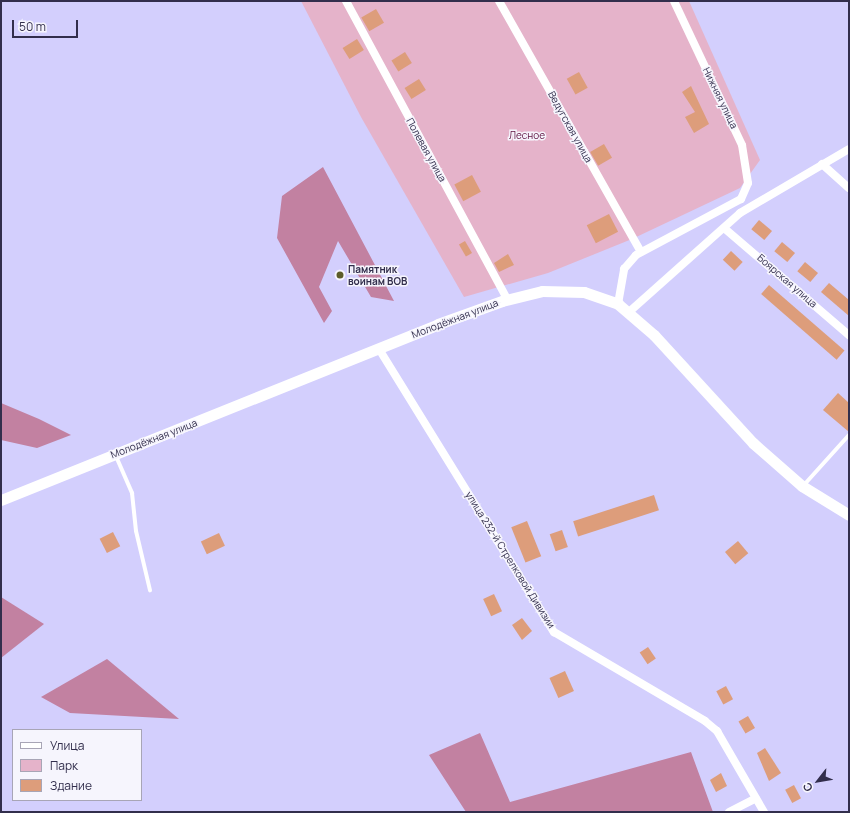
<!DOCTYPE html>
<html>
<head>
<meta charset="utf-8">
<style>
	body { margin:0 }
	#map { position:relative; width:850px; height:813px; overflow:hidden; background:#d3cffd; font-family:Manrope,sans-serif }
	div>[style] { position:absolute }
	.green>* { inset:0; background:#e5b3ca }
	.forest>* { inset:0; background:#c281a1 }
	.building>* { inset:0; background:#dd9d7b; transform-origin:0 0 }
	.service>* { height:4px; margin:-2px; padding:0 2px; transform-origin:2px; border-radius:2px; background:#fff }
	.minor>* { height:8px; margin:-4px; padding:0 4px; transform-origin:4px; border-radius:4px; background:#fff }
	.secondary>* { height:11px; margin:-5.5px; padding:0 5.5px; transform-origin:5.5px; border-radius:5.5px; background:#fff }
	.dots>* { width:11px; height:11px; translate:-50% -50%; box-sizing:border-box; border:2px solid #f6f5fd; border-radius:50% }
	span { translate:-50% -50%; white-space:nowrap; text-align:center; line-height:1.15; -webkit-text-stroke:3px #f6f5fd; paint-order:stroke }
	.street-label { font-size:10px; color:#322e4c }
	.park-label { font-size:10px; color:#5d0f3e }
	.poi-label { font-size:10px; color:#322e4c; font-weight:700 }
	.left { translate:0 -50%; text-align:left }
	.frame { position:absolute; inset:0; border:2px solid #322e4c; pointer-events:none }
	.legend { position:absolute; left:12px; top:729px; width:130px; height:72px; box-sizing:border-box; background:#f6f5fd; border:1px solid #a8a5b6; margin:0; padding:5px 7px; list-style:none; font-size:12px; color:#322e4c }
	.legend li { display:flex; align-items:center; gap:8px; height:20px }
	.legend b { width:20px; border:1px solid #a8a5b6 }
	.north { position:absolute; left:798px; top:761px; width:40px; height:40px; -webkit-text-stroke:3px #f6f5fd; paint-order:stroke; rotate:239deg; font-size:11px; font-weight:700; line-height:16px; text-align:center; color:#322e4c }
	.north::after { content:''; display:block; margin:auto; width:14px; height:18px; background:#322e4c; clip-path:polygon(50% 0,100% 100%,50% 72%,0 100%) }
	.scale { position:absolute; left:12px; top:20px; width:66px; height:18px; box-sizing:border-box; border:2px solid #322e4c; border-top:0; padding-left:5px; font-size:12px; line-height:14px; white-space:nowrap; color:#322e4c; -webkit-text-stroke:3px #f6f5fd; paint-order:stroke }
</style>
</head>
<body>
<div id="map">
	<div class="green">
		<i style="clip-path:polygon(301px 1px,689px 1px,760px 160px,740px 188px,632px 239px,548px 273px,464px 297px,361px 117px)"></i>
	</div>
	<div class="forest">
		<i style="clip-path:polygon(323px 167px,394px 301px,371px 297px,338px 241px,319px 287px,332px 311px,324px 323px,277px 238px,282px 196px)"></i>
		<i style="clip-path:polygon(1px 403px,39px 419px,71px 435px,37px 448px,1px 440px)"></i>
		<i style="clip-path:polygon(1px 597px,44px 624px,1px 658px)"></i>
		<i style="clip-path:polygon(107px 659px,179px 719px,70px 713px,41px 697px)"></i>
		<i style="clip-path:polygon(480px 733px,510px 802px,691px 752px,713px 812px,466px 812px,429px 755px)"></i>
	</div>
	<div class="building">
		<i style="left:376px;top:9px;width:16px;height:17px;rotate:60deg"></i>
		<i style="left:357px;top:39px;width:13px;height:17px;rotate:58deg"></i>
		<i style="left:405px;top:52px;width:13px;height:16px;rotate:58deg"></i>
		<i style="left:579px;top:72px;width:18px;height:14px;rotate:61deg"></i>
		<i style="left:419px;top:79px;width:13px;height:17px;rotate:58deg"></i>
		<i style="clip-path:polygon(691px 86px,709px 124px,694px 133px,685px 117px,695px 112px,682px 92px)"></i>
		<i style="left:604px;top:144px;width:16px;height:16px;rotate:60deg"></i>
		<i style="left:472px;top:175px;width:19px;height:20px;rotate:62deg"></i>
		<i style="left:609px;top:214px;width:20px;height:25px;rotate:63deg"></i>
		<i style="left:759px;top:220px;width:17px;height:12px;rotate:40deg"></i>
		<i style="left:465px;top:241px;width:14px;height:7px;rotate:60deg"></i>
		<i style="left:782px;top:242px;width:17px;height:12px;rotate:40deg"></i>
		<i style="left:731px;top:251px;width:16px;height:12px;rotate:43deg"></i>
		<i style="clip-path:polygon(508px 254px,514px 265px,499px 272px,494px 263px)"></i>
		<i style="left:805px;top:262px;width:17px;height:12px;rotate:40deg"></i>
		<i style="clip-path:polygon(829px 283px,849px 300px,849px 316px,821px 292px)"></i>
		<i style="left:769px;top:285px;width:100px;height:12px;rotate:41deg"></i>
		<i style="clip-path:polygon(838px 393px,849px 403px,849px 432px,823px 410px)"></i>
		<i style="left:654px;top:495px;width:16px;height:85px;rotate:72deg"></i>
		<i style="left:527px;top:521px;width:38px;height:17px;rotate:68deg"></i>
		<i style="left:562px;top:530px;width:18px;height:13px;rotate:71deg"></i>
		<i style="left:113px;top:532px;width:16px;height:15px;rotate:63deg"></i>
		<i style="left:219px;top:533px;width:14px;height:20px;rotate:65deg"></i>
		<i style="left:738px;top:541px;width:16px;height:17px;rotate:50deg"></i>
		<i style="left:494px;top:594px;width:19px;height:12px;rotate:65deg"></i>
		<i style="clip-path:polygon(522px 618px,532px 631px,522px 640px,512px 625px)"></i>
		<i style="left:648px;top:647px;width:14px;height:10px;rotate:56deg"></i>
		<i style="left:565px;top:671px;width:22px;height:17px;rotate:66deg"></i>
		<i style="left:726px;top:686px;width:15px;height:11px;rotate:62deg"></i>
		<i style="left:748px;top:716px;width:14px;height:11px;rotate:60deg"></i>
		<i style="clip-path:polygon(765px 748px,781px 773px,769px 781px,757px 753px)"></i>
		<i style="clip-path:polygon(721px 773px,727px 786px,716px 792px,710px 780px)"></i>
		<i style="left:794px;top:785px;width:15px;height:10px;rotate:62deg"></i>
	</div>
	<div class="service">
		<i style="left:115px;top:454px;width:43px;rotate:66.4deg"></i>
		<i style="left:132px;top:493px;width:38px;rotate:84deg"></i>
		<i style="left:136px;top:531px;width:61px;rotate:76.7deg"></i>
		<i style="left:803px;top:486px;width:69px;rotate:-48deg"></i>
	</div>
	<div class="minor">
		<i style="left:346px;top:1px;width:339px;rotate:61.6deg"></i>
		<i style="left:499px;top:1px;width:288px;rotate:60.5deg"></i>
		<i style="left:822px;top:164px;width:36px;rotate:42deg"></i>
		<i style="left:724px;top:228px;width:165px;rotate:40.6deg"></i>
		<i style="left:618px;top:304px;width:36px;rotate:-80deg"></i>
		<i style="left:624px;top:269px;width:18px;rotate:-49deg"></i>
		<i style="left:636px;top:255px;width:119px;rotate:-28.1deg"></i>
		<i style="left:741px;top:199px;width:17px;rotate:-66deg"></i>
		<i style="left:748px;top:183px;width:38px;rotate:-99deg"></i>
		<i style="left:742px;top:145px;width:159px;rotate:-115.3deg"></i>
		<i style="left:629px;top:312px;width:149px;rotate:-41.7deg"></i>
		<i style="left:740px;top:213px;width:126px;rotate:-30.4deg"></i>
		<i style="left:379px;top:349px;width:333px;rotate:58.3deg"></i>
		<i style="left:554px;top:632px;width:175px;rotate:30.5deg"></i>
		<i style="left:705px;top:721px;width:16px;rotate:40deg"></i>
		<i style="left:717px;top:731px;width:94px;rotate:59.9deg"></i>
		<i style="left:729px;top:812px;width:30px;rotate:-27deg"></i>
	</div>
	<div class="secondary">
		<i style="left:1px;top:500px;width:471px;rotate:-21.9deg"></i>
		<i style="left:438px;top:324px;width:68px;rotate:-19.8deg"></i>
		<i style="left:502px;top:301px;width:41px;rotate:-14deg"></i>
		<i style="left:542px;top:291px;width:42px;rotate:1.4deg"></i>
		<i style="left:584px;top:292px;width:36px;rotate:19deg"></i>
		<i style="left:618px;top:304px;width:48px;rotate:40.7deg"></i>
		<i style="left:654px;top:335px;width:147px;rotate:47.5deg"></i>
		<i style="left:753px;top:443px;width:65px;rotate:41.3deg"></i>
		<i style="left:802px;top:486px;width:55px;rotate:31.7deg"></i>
	</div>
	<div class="dots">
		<i style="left:340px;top:275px;background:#5d5d2a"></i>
	</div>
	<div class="street-label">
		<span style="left:720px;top:98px;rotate:64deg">Нижняя улица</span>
		<span style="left:570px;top:127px;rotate:61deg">Ведугская улица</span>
		<span style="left:426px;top:150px;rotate:61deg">Полевая улица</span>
		<span style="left:787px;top:281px;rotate:41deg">Боярская улица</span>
		<span style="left:455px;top:319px;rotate:-21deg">Молодёжная улица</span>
		<span style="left:154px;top:439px;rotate:-21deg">Молодёжная улица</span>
		<span style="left:510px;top:560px;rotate:58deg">улица 232-й Стрелковой Дивизии</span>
	</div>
	<div class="park-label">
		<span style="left:527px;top:136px">Лесное</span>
	</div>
	<div class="poi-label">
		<span class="left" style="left:348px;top:275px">Памятник<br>воинам ВОВ</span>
	</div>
	<div class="frame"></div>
	<ul class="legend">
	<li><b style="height:5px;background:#fff"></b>Улица</li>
	<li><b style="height:11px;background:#e5b3ca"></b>Парк</li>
	<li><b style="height:11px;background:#dd9d7b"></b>Здание</li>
	</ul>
	<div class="north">С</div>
	<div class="scale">50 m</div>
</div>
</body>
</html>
